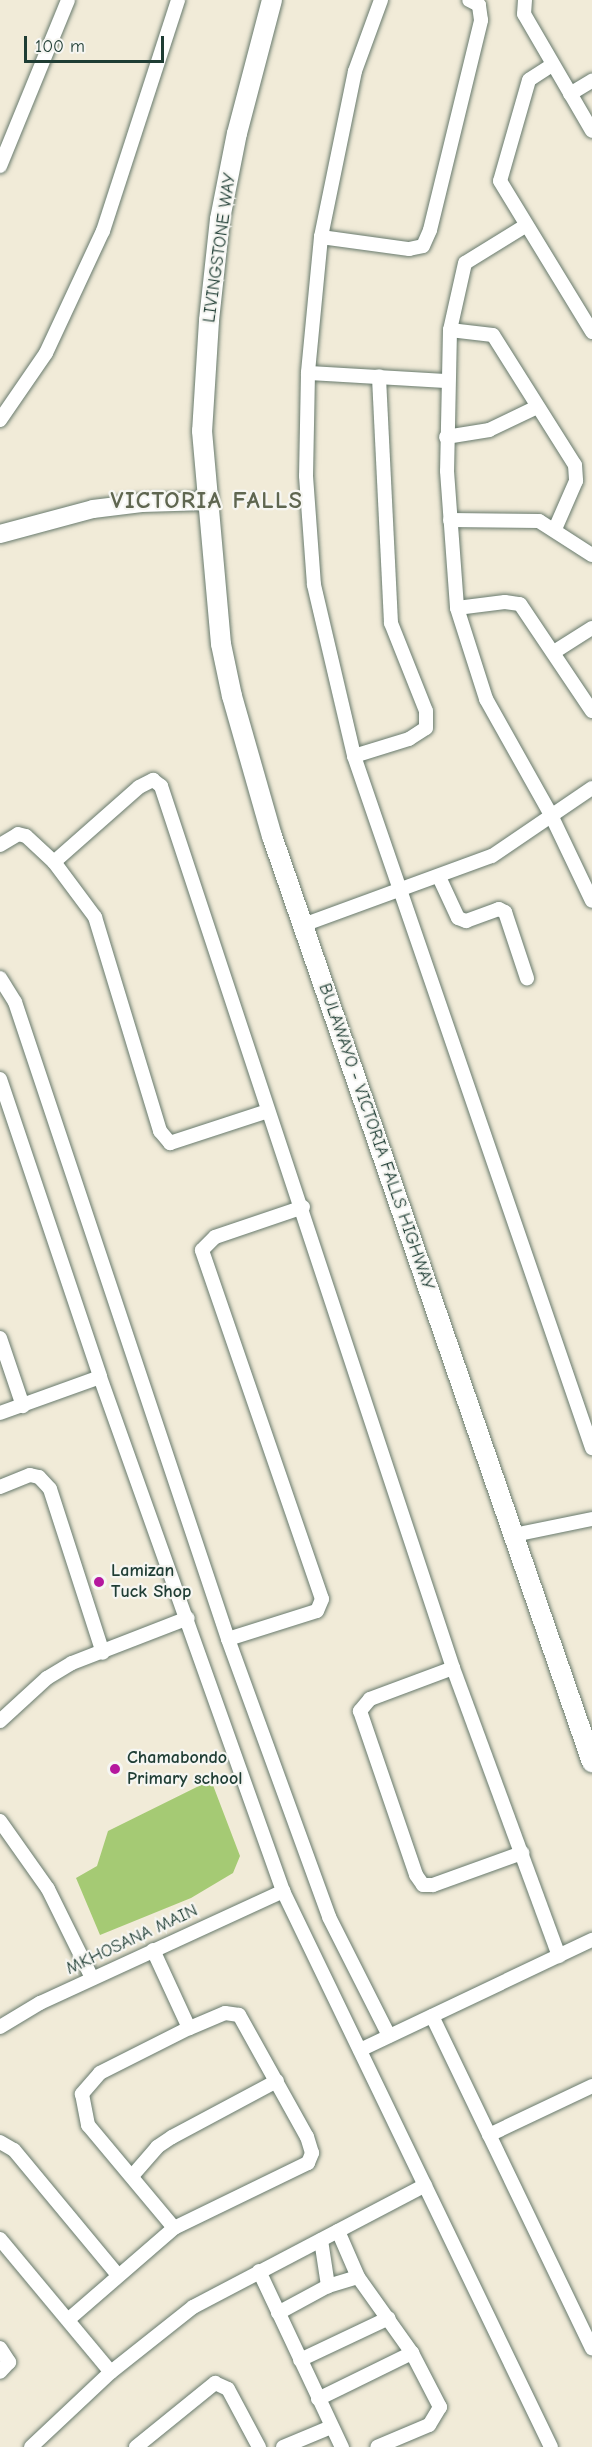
<!DOCTYPE html>
<html>
<head>
<meta charset="utf-8">
<style>
	body { margin:0 }
	#map { position:relative; width:592px; height:2447px; overflow:hidden; background:#f1ebd8; font-family:"Comic Neue",sans-serif }
	div>[style] { position:absolute }
	.green>* { inset:0; background:#a5ca74 }
	.roads { filter:drop-shadow(0 0 2px #687a6d) drop-shadow(0 0 2px #687a6d) }
	.minor>* { height:14px; margin:-7px; padding:0 7px; transform-origin:7px; border-radius:7px; background:#fff }
	.major>* { height:18px; margin:-9px; padding:0 9px; transform-origin:9px; border-radius:9px; background:#fff }
	.highway>* { height:20px; margin:-10px; padding:0 10px; transform-origin:10px; border-radius:10px; background:#fff }
	.dots>* { width:16px; height:16px; translate:-50% -50%; box-sizing:border-box; border:3px solid #f6f6f2; border-radius:50% }
	span { translate:-50% -50%; white-space:nowrap; text-align:center; line-height:1.15; -webkit-text-stroke:4.5px #f6f6f2; paint-order:stroke }
	.street-label { font-size:18px; color:#1f3d34 }
	.poi-label { font-size:18px; color:#1f3d34; font-weight:700 }
	.left { translate:0 -50%; text-align:left }
	.district-label { font-size:24px; color:#5f6650; font-weight:700; letter-spacing:1.5px }
	.scale { position:absolute; left:24px; top:36px; width:140px; height:27px; box-sizing:border-box; border:3px solid #1f3d34; border-top:0; padding-left:8px; font-size:18px; line-height:21px; white-space:nowrap; color:#1f3d34; -webkit-text-stroke:4px #f6f6f2; paint-order:stroke }
</style>
</head>
<body>
<div id="map">
	<div class="green">
		<i style="clip-path:polygon(211px 1780px,240px 1856px,233px 1873px,191px 1898px,100px 1935px,76px 1878px,97px 1866px,108px 1831px)"></i>
	</div>
	<div class="roads">
		<div class="minor">
			<i style="left:381px;top:0;width:76px;rotate:110.1deg"></i>
			<i style="left:355px;top:71px;width:169px;rotate:101.6deg"></i>
			<i style="left:321px;top:237px;width:137px;rotate:95.5deg"></i>
			<i style="left:308px;top:373px;width:103px;rotate:91.1deg"></i>
			<i style="left:306px;top:476px;width:109px;rotate:85.8deg"></i>
			<i style="left:314px;top:585px;width:176px;rotate:76.8deg"></i>
			<i style="left:354px;top:756px;width:732px;rotate:71.02deg"></i>
			<i style="left:525px;top:0;width:14px;rotate:94deg"></i>
			<i style="left:524px;top:14px;width:135px;rotate:59.8deg"></i>
			<i style="left:552px;top:65px;width:27px;rotate:147deg"></i>
			<i style="left:529px;top:80px;width:105px;rotate:106deg"></i>
			<i style="left:500px;top:181px;width:177px;rotate:58.6deg"></i>
			<i style="left:570px;top:94px;width:26px;rotate:-31deg"></i>
			<i style="left:0;top:166px;width:179px;rotate:-67.7deg"></i>
			<i style="left:525px;top:226px;width:70px;rotate:148.3deg"></i>
			<i style="left:465px;top:263px;width:69px;rotate:102.6deg"></i>
			<i style="left:450px;top:330px;width:141px;rotate:91.2deg"></i>
			<i style="left:447px;top:471px;width:137px;rotate:85.8deg"></i>
			<i style="left:457px;top:608px;width:96px;rotate:72.3deg"></i>
			<i style="left:486px;top:699px;width:133px;rotate:60.7deg"></i>
			<i style="left:551px;top:815px;width:95px;rotate:64.5deg"></i>
			<i style="left:321px;top:237px;width:89px;rotate:7.8deg"></i>
			<i style="left:409px;top:249px;width:14px;rotate:-12deg"></i>
			<i style="left:423px;top:246px;width:17px;rotate:-66deg"></i>
			<i style="left:430px;top:230px;width:216px;rotate:-76.3deg"></i>
			<i style="left:481px;top:20px;width:15px;rotate:-98deg"></i>
			<i style="left:479px;top:5px;width:11px;rotate:-153deg"></i>
			<i style="left:450px;top:330px;width:43px;rotate:6.6deg"></i>
			<i style="left:493px;top:335px;width:154px;rotate:57.8deg"></i>
			<i style="left:575px;top:465px;width:16px;rotate:86deg"></i>
			<i style="left:576px;top:481px;width:52px;rotate:113.6deg"></i>
			<i style="left:308px;top:373px;width:139px;rotate:3.3deg"></i>
			<i style="left:0;top:420px;width:81px;rotate:-55.5deg"></i>
			<i style="left:46px;top:353px;width:135px;rotate:-65deg"></i>
			<i style="left:103px;top:231px;width:243px;rotate:-72deg"></i>
			<i style="left:446px;top:437px;width:44px;rotate:-9.2deg"></i>
			<i style="left:489px;top:430px;width:53px;rotate:-25.6deg"></i>
			<i style="left:450px;top:520px;width:89px;rotate:0.6deg"></i>
			<i style="left:539px;top:521px;width:63px;rotate:32.7deg"></i>
			<i style="left:457px;top:608px;width:48px;rotate:-7.1deg"></i>
			<i style="left:505px;top:602px;width:15px;rotate:8deg"></i>
			<i style="left:520px;top:604px;width:129px;rotate:56.1deg"></i>
			<i style="left:554px;top:652px;width:45px;rotate:-32.3deg"></i>
			<i style="left:354px;top:756px;width:58px;rotate:-17.2deg"></i>
			<i style="left:409px;top:739px;width:20px;rotate:-33deg"></i>
			<i style="left:426px;top:728px;width:17px;rotate:-90deg"></i>
			<i style="left:426px;top:711px;width:95px;rotate:-111.7deg"></i>
			<i style="left:391px;top:623px;width:247px;rotate:-92.8deg"></i>
			<i style="left:0;top:845px;width:21px;rotate:-31deg"></i>
			<i style="left:18px;top:834px;width:8px;rotate:14deg"></i>
			<i style="left:26px;top:836px;width:38px;rotate:43deg"></i>
			<i style="left:54px;top:862px;width:69px;rotate:53.3deg"></i>
			<i style="left:95px;top:917px;width:224px;rotate:73.1deg"></i>
			<i style="left:160px;top:1131px;width:16px;rotate:50deg"></i>
			<i style="left:170px;top:1143px;width:103px;rotate:-18.1deg"></i>
			<i style="left:54px;top:862px;width:113px;rotate:-41.4deg"></i>
			<i style="left:139px;top:787px;width:16px;rotate:-27deg"></i>
			<i style="left:153px;top:780px;width:10px;rotate:37deg"></i>
			<i style="left:161px;top:786px;width:929px;rotate:71.68deg"></i>
			<i style="left:453px;top:1668px;width:307px;rotate:69.8deg"></i>
			<i style="left:439px;top:877px;width:45px;rotate:65.1deg"></i>
			<i style="left:458px;top:918px;width:9px;rotate:21deg"></i>
			<i style="left:466px;top:921px;width:35px;rotate:-20deg"></i>
			<i style="left:499px;top:909px;width:7px;rotate:27deg"></i>
			<i style="left:505px;top:912px;width:70px;rotate:71.6deg"></i>
			<i style="left:303px;top:925px;width:201px;rotate:-20.1deg"></i>
			<i style="left:492px;top:856px;width:121px;rotate:-34.2deg"></i>
			<i style="left:0;top:978px;width:28px;rotate:58deg"></i>
			<i style="left:15px;top:1002px;width:672px;rotate:71.51deg"></i>
			<i style="left:228px;top:1639px;width:296px;rotate:70deg"></i>
			<i style="left:329px;top:1917px;width:133px;rotate:63.2deg"></i>
			<i style="left:0;top:1079px;width:314px;rotate:71.4deg"></i>
			<i style="left:100px;top:1377px;width:546px;rotate:70.4deg"></i>
			<i style="left:283px;top:1891px;width:617px;rotate:64.27deg"></i>
			<i style="left:0;top:1338px;width:72px;rotate:71.3deg"></i>
			<i style="left:0;top:1413px;width:106px;rotate:-19.8deg"></i>
			<i style="left:0;top:1487px;width:32px;rotate:-22deg"></i>
			<i style="left:30px;top:1475px;width:9px;rotate:13deg"></i>
			<i style="left:39px;top:1477px;width:16px;rotate:47deg"></i>
			<i style="left:50px;top:1489px;width:172px;rotate:72.1deg"></i>
			<i style="left:514px;top:1535px;width:80px;rotate:-11.6deg"></i>
			<i style="left:228px;top:1639px;width:93px;rotate:-17.5deg"></i>
			<i style="left:317px;top:1611px;width:13px;rotate:-67deg"></i>
			<i style="left:322px;top:1599px;width:369px;rotate:-109deg"></i>
			<i style="left:202px;top:1250px;width:18px;rotate:-45deg"></i>
			<i style="left:215px;top:1237px;width:93px;rotate:-18.8deg"></i>
			<i style="left:453px;top:1668px;width:89px;rotate:159.5deg"></i>
			<i style="left:370px;top:1699px;width:16px;rotate:130deg"></i>
			<i style="left:360px;top:1711px;width:173px;rotate:71.1deg"></i>
			<i style="left:416px;top:1875px;width:12px;rotate:55deg"></i>
			<i style="left:423px;top:1885px;width:10px"></i>
			<i style="left:433px;top:1885px;width:95px;rotate:-19.8deg"></i>
			<i style="left:0;top:1721px;width:64px;rotate:-42.5deg"></i>
			<i style="left:47px;top:1678px;width:29px;rotate:-31deg"></i>
			<i style="left:72px;top:1663px;width:124px;rotate:-21.2deg"></i>
			<i style="left:0;top:1821px;width:83px;rotate:54.8deg"></i>
			<i style="left:48px;top:1889px;width:99px;rotate:63.7deg"></i>
			<i style="left:153px;top:1950px;width:86px;rotate:65.2deg"></i>
			<i style="left:432px;top:2016px;width:369px;rotate:64.3deg"></i>
			<i style="left:0;top:2027px;width:47px;rotate:-31deg"></i>
			<i style="left:40px;top:2003px;width:268px;rotate:-24.7deg"></i>
			<i style="left:360px;top:2050px;width:257px;rotate:-25.4deg"></i>
			<i style="left:489px;top:2135px;width:114px;rotate:-25.4deg"></i>
			<i style="left:0;top:2142px;width:16px;rotate:30deg"></i>
			<i style="left:14px;top:2150px;width:161px;rotate:50.3deg"></i>
			<i style="left:133px;top:2175px;width:37px;rotate:-49deg"></i>
			<i style="left:157px;top:2147px;width:18px;rotate:-34deg"></i>
			<i style="left:172px;top:2137px;width:119px;rotate:-28.1deg"></i>
			<i style="left:338px;top:2231px;width:50px;rotate:66.5deg"></i>
			<i style="left:358px;top:2277px;width:93px;rotate:54.6deg"></i>
			<i style="left:412px;top:2353px;width:61px;rotate:62.6deg"></i>
			<i style="left:440px;top:2407px;width:21px;rotate:121deg"></i>
			<i style="left:429px;top:2425px;width:56px;rotate:157.1deg"></i>
			<i style="left:0;top:2239px;width:173px;rotate:50.2deg"></i>
			<i style="left:321px;top:2240px;width:47px;rotate:81.3deg"></i>
			<i style="left:259px;top:2271px;width:195px;rotate:64.8deg"></i>
			<i style="left:278px;top:2313px;width:57px;rotate:-28.4deg"></i>
			<i style="left:328px;top:2286px;width:31px;rotate:-17deg"></i>
			<i style="left:69px;top:2319px;width:139px;rotate:-40.9deg"></i>
			<i style="left:174px;top:2228px;width:149px;rotate:-25.9deg"></i>
			<i style="left:308px;top:2163px;width:11px;rotate:-68deg"></i>
			<i style="left:312px;top:2153px;width:17px;rotate:-107deg"></i>
			<i style="left:307px;top:2137px;width:140px;rotate:-119.1deg"></i>
			<i style="left:239px;top:2015px;width:14px;rotate:-172deg"></i>
			<i style="left:225px;top:2013px;width:39px;rotate:157deg"></i>
			<i style="left:189px;top:2028px;width:100px;rotate:153.2deg"></i>
			<i style="left:100px;top:2073px;width:28px;rotate:131deg"></i>
			<i style="left:82px;top:2094px;width:32px;rotate:79deg"></i>
			<i style="left:88px;top:2125px;width:134px;rotate:50.1deg"></i>
			<i style="left:0;top:2348px;width:17px;rotate:57deg"></i>
			<i style="left:9px;top:2362px;width:13px;rotate:132deg"></i>
			<i style="left:300px;top:2360px;width:98px;rotate:-25.3deg"></i>
			<i style="left:318px;top:2399px;width:105px;rotate:-26.1deg"></i>
			<i style="left:31px;top:2447px;width:110px;rotate:-43.2deg"></i>
			<i style="left:111px;top:2372px;width:105px;rotate:-38.4deg"></i>
			<i style="left:193px;top:2307px;width:262px;rotate:-27.7deg"></i>
			<i style="left:136px;top:2447px;width:102px;rotate:-39deg"></i>
			<i style="left:215px;top:2383px;width:14px;rotate:25deg"></i>
			<i style="left:228px;top:2389px;width:66px;rotate:61.9deg"></i>
			<i style="left:283px;top:2447px;width:52px;rotate:-22.6deg"></i>
		</div>
		<div class="major">
			<i style="left:0;top:534px;width:96px;rotate:-15deg"></i>
			<i style="left:93px;top:509px;width:49px;rotate:-7deg"></i>
			<i style="left:142px;top:503px;width:65px;rotate:-1.8deg"></i>
		</div>
		<div class="highway">
			<i style="left:272px;top:0;width:138px;rotate:104.7deg"></i>
			<i style="left:237px;top:133px;width:88px;rotate:101.2deg"></i>
			<i style="left:220px;top:219px;width:103px;rotate:96.2deg"></i>
			<i style="left:209px;top:321px;width:110px;rotate:93.6deg"></i>
			<i style="left:202px;top:431px;width:214px;rotate:84.9deg"></i>
			<i style="left:221px;top:644px;width:53px;rotate:78.1deg"></i>
			<i style="left:232px;top:696px;width:146px;rotate:74.1deg"></i>
			<i style="left:272px;top:836px;width:980px;rotate:70.94deg"></i>
		</div>
	</div>
	<div class="dots">
		<i style="left:99px;top:1582px;background:#b5179e"></i>
		<i style="left:115px;top:1769px;background:#b5179e"></i>
	</div>
	<div class="street-label">
		<span style="left:220px;top:248px;rotate:-82deg">LIVINGSTONE WAY</span>
		<span style="left:376px;top:1137px;rotate:71deg">BULAWAYO - VICTORIA FALLS HIGHWAY</span>
		<span style="left:132px;top:1940px;rotate:-25deg">MKHOSANA MAIN</span>
	</div>
	<div class="poi-label">
		<span class="left" style="left:111px;top:1582px">Lamizan<br>Tuck Shop</span>
		<span class="left" style="left:127px;top:1769px">Chamabondo<br>Primary school</span>
	</div>
	<div class="district-label">
		<span style="left:207px;top:501px">VICTORIA FALLS</span>
	</div>
	<div class="scale">100 m</div>
</div>
</body>
</html>
